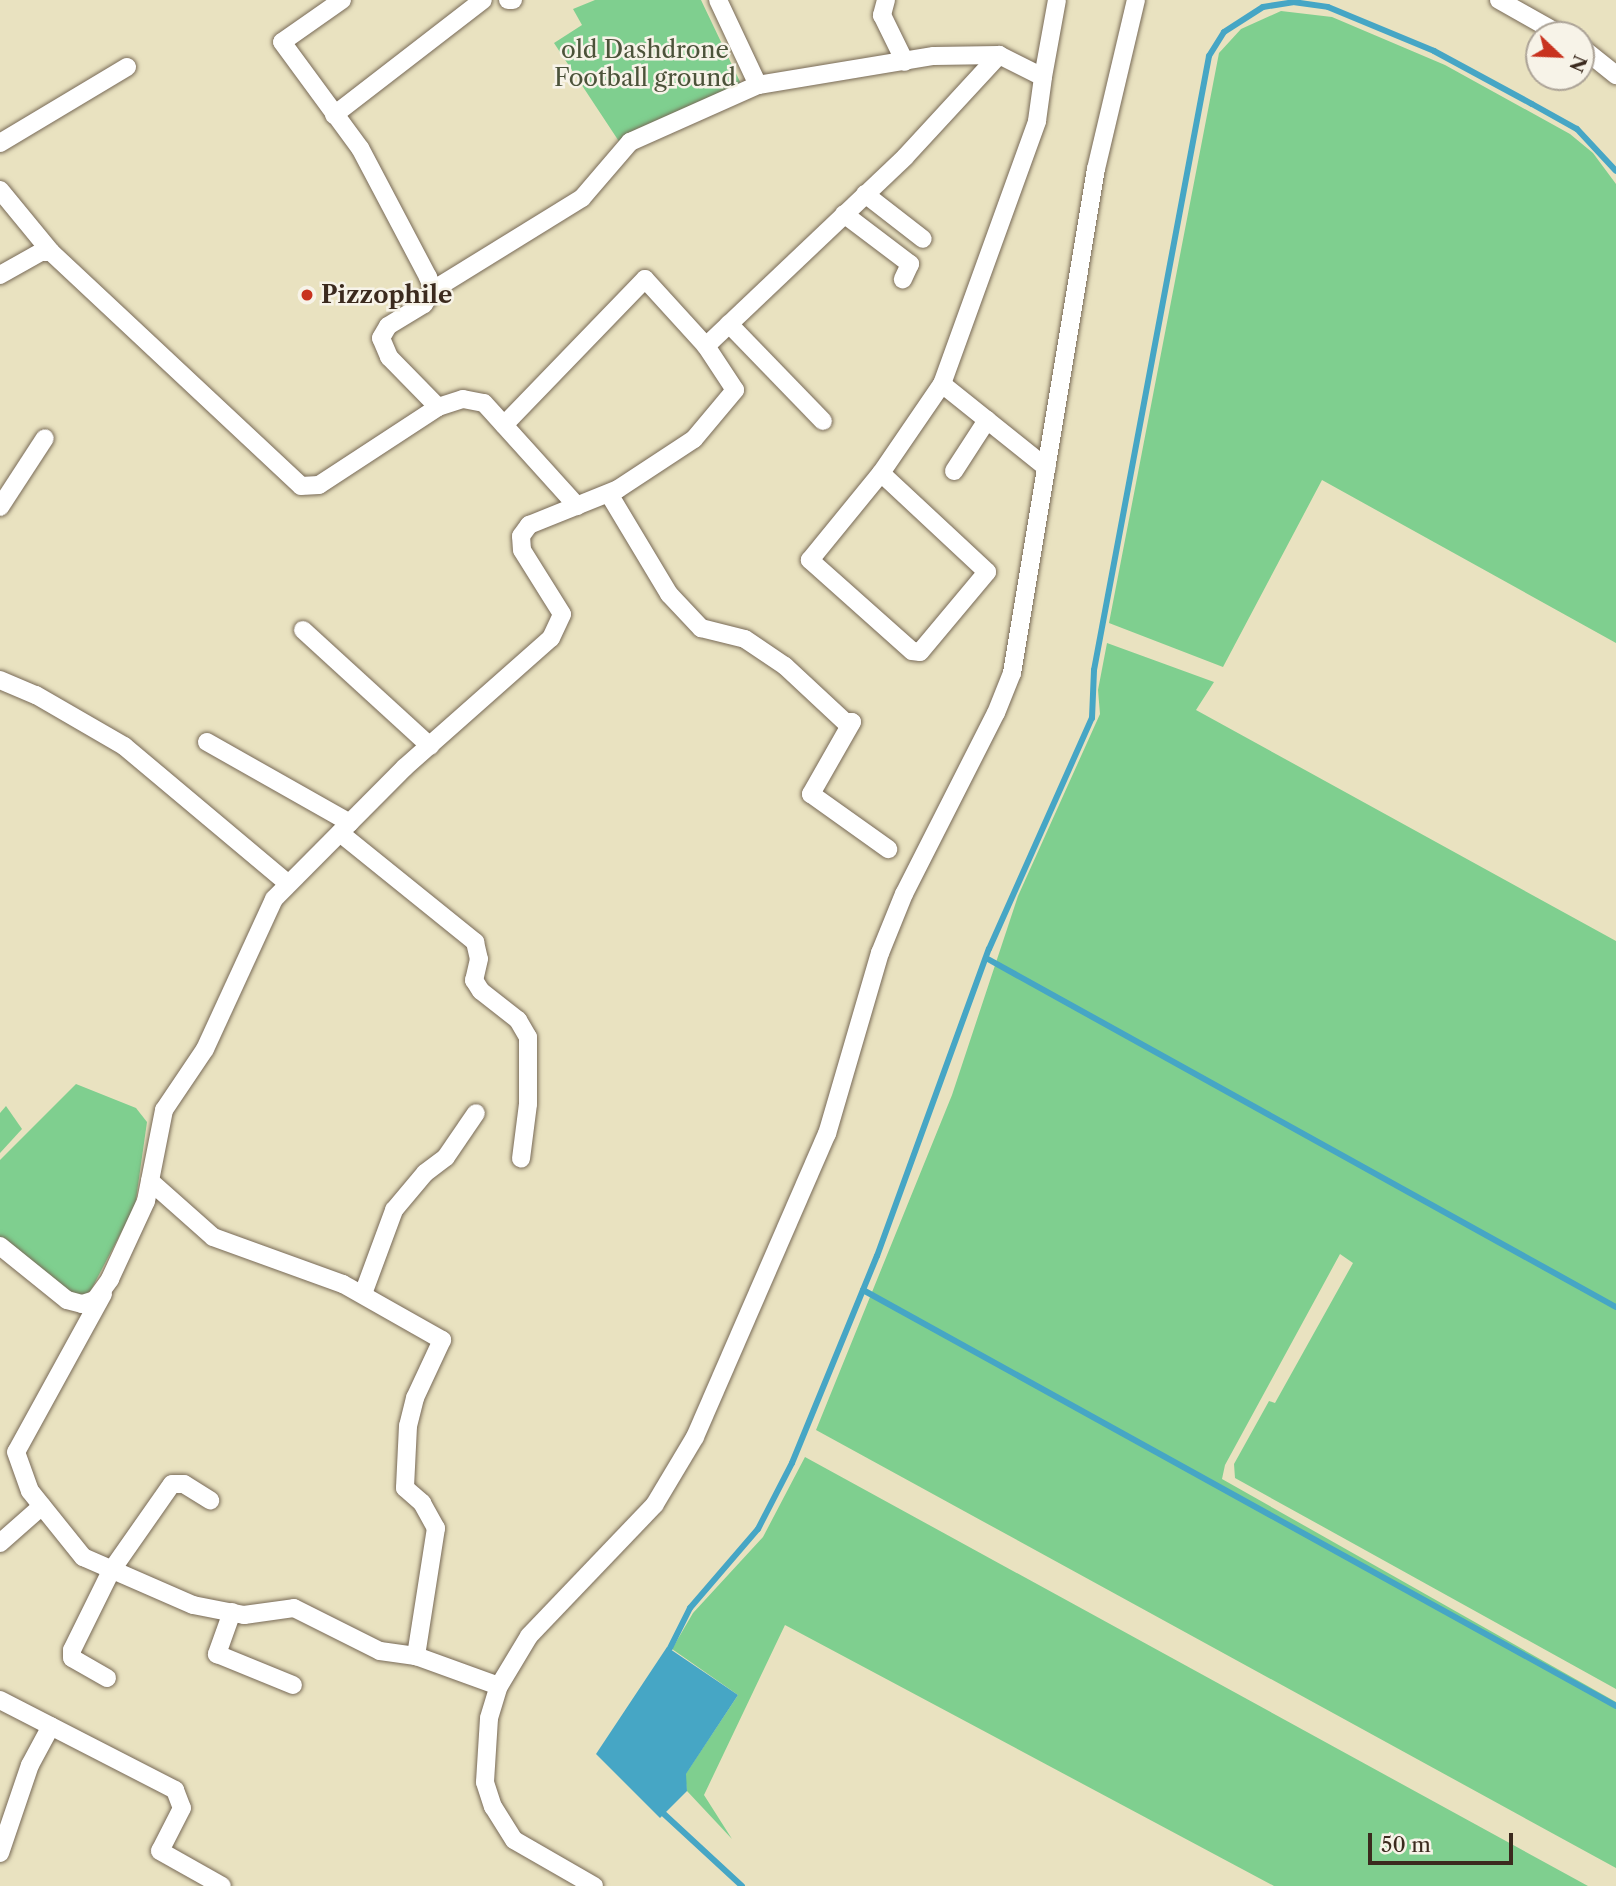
<!DOCTYPE html>
<html>
<head>
<meta charset="utf-8">
<style>
	body { margin:0 }
	#map { position:relative; width:1616px; height:1886px; overflow:hidden; background:#e9e2c0; font-family:"Libre Caslon Text",serif }
	div>[style] { position:absolute }
	.green>* { inset:0; background:#7fcf8f }
	.water>* { inset:0; background:#46a6c5 }
	.stream>* { height:6px; margin:-3px; padding:0 3px; transform-origin:3px; border-radius:3px; background:#46a6c5 }
	.roads { filter:drop-shadow(0 0 2px #786a57) drop-shadow(0 0 2px #786a57) }
	.minor>* { height:18px; margin:-9px; padding:0 9px; transform-origin:9px; border-radius:9px; background:#fff }
	.dots>* { width:19px; height:19px; translate:-50% -50%; box-sizing:border-box; border:4px solid #f7f3e8; border-radius:50% }
	span { translate:-50% -50%; white-space:nowrap; text-align:center; line-height:1.15; -webkit-text-stroke:5px #f7f3e8; paint-order:stroke }
	.park-label { font-size:24px; color:#4c533a }
	.poi-label { font-size:24px; color:#3b2a1e; font-weight:700 }
	.left { translate:0 -50%; text-align:left }
	.north { position:absolute; left:1525px; top:21px; width:70px; height:70px; box-sizing:border-box; background:#f7f3e8; border:2px solid #aca397; border-radius:50%; rotate:113deg; font-size:19px; font-weight:700; line-height:28px; text-align:center; color:#3b2a1e }
	.north::after { content:''; display:block; margin:auto; width:24px; height:32px; background:#c8321e; clip-path:polygon(50% 0,100% 100%,50% 72%,0 100%) }
	.scale { position:absolute; left:1368px; top:1833px; width:145px; height:32px; box-sizing:border-box; border:4px solid #3b2a1e; border-top:0; padding-left:9px; font-size:21px; line-height:24px; white-space:nowrap; color:#3b2a1e; -webkit-text-stroke:5px #f7f3e8; paint-order:stroke }
</style>
</head>
<body>
<div id="map">
	<div class="green">
		<i style="clip-path:polygon(595px 0,701px 0,743px 88px,622px 146px,554px 43px,582px 25px,573px 9px)"></i>
		<i style="clip-path:polygon(1281px 11px,1332px 17px,1445px 65px,1570px 134px,1593px 153px,1616px 184px,1616px 643px,1322px 480px,1223px 667px,1109px 623px,1219px 53px,1241px 29px)"></i>
		<i style="clip-path:polygon(1107px 643px,1214px 682px,1196px 710px,1616px 941px,1616px 1689px,1235px 1478px,1234px 1464px,1269px 1401px,1275px 1403px,1353px 1263px,1340px 1254px,1225px 1465px,1222px 1479px,1616px 1702px,1616px 1868px,816px 1430px,952px 1095px,1018px 896px,1100px 714px,1098px 690px)"></i>
		<i style="clip-path:polygon(76px 1084px,136px 1108px,147px 1122px,135px 1206px,91px 1290px,79px 1300px,0 1254px,0 1160px)"></i>
		<i style="clip-path:polygon(6px 1106px,22px 1129px,0 1153px,0 1113px)"></i>
		<i style="clip-path:polygon(805px 1457px,1588px 1886px,1274px 1886px,785px 1625px,704px 1795px,732px 1839px,687px 1791px,685px 1775px,738px 1695px,672px 1649px,693px 1613px,763px 1537px)"></i>
	</div>
	<div class="water">
		<i style="clip-path:polygon(667px 1647px,738px 1695px,686px 1774px,687px 1791px,660px 1818px,596px 1754px)"></i>
	</div>
	<div class="stream">
		<i style="left:986px;top:958px;width:720px;rotate:28.99deg"></i>
		<i style="left:863px;top:1290px;width:860px;rotate:28.92deg"></i>
		<i style="left:670px;top:1648px;width:45px;rotate:-63.4deg"></i>
		<i style="left:690px;top:1608px;width:104px;rotate:-49.3deg"></i>
		<i style="left:758px;top:1529px;width:74px;rotate:-62.7deg"></i>
		<i style="left:792px;top:1463px;width:224px;rotate:-67.7deg"></i>
		<i style="left:877px;top:1256px;width:327px;rotate:-70deg"></i>
		<i style="left:989px;top:949px;width:253px;rotate:-66deg"></i>
		<i style="left:1092px;top:718px;width:48px;rotate:-87.6deg"></i>
		<i style="left:1094px;top:670px;width:625px;rotate:-79.39deg"></i>
		<i style="left:1209px;top:56px;width:28px;rotate:-58deg"></i>
		<i style="left:1224px;top:32px;width:46px;rotate:-32.7deg"></i>
		<i style="left:1263px;top:7px;width:30px;rotate:-9deg"></i>
		<i style="left:1293px;top:2px;width:35px;rotate:8deg"></i>
		<i style="left:1328px;top:7px;width:115px;rotate:22.5deg"></i>
		<i style="left:1434px;top:51px;width:111px;rotate:28.4deg"></i>
		<i style="left:1532px;top:104px;width:51px;rotate:29.1deg"></i>
		<i style="left:1577px;top:129px;width:57px;rotate:47.1deg"></i>
		<i style="left:664px;top:1814px;width:106px;rotate:42.7deg"></i>
	</div>
	<div class="roads">
		<div class="minor">
			<i style="left:342px;top:0;width:73px;rotate:145deg"></i>
			<i style="left:282px;top:42px;width:132px;rotate:53.7deg"></i>
			<i style="left:360px;top:148px;width:146px;rotate:62.2deg"></i>
			<i style="left:428px;top:277px;width:14px;rotate:69deg"></i>
			<i style="left:433px;top:290px;width:17px;rotate:123deg"></i>
			<i style="left:424px;top:304px;width:42px;rotate:148.6deg"></i>
			<i style="left:388px;top:326px;width:14px;rotate:120deg"></i>
			<i style="left:381px;top:338px;width:21px;rotate:67deg"></i>
			<i style="left:389px;top:357px;width:70px;rotate:45.6deg"></i>
			<i style="left:508px;top:0;width:5px"></i>
			<i style="left:718px;top:0;width:94px;rotate:64.8deg"></i>
			<i style="left:758px;top:85px;width:178px;rotate:-9.4deg"></i>
			<i style="left:934px;top:56px;width:65px;rotate:-0.9deg"></i>
			<i style="left:886px;top:0;width:16px;rotate:105deg"></i>
			<i style="left:882px;top:15px;width:52px;rotate:63.9deg"></i>
			<i style="left:1499px;top:0;width:71px;rotate:29.4deg"></i>
			<i style="left:1581px;top:47px;width:45px;rotate:38.7deg"></i>
			<i style="left:334px;top:115px;width:188px;rotate:-37.7deg"></i>
			<i style="left:0;top:143px;width:148px;rotate:-30.9deg"></i>
			<i style="left:0;top:190px;width:80px;rotate:50.6deg"></i>
			<i style="left:865px;top:194px;width:73px;rotate:37.8deg"></i>
			<i style="left:844px;top:214px;width:83px;rotate:37.1deg"></i>
			<i style="left:910px;top:264px;width:17px;rotate:115deg"></i>
			<i style="left:0;top:275px;width:47px;rotate:-29.3deg"></i>
			<i style="left:41px;top:252px;width:10px"></i>
			<i style="left:51px;top:252px;width:342px;rotate:43.1deg"></i>
			<i style="left:301px;top:486px;width:18px;rotate:-3deg"></i>
			<i style="left:319px;top:485px;width:142px;rotate:-33.2deg"></i>
			<i style="left:438px;top:407px;width:26px;rotate:-18deg"></i>
			<i style="left:463px;top:399px;width:21px;rotate:11deg"></i>
			<i style="left:484px;top:403px;width:139px;rotate:47.9deg"></i>
			<i style="left:433px;top:290px;width:175px;rotate:-31.7deg"></i>
			<i style="left:582px;top:198px;width:74px;rotate:-49.4deg"></i>
			<i style="left:630px;top:142px;width:140px;rotate:-24deg"></i>
			<i style="left:729px;top:324px;width:135px;rotate:45.9deg"></i>
			<i style="left:942px;top:384px;width:134px;rotate:38.7deg"></i>
			<i style="left:504px;top:425px;width:203px;rotate:-46deg"></i>
			<i style="left:645px;top:279px;width:91px;rotate:47.7deg"></i>
			<i style="left:954px;top:471px;width:61px;rotate:-57.1deg"></i>
			<i style="left:881px;top:473px;width:145px;rotate:43deg"></i>
			<i style="left:987px;top:572px;width:104px;rotate:129.9deg"></i>
			<i style="left:920px;top:652px;width:8px;rotate:-173deg"></i>
			<i style="left:912px;top:651px;width:137px;rotate:-138.3deg"></i>
			<i style="left:810px;top:560px;width:112px;rotate:-50.8deg"></i>
			<i style="left:881px;top:473px;width:108px;rotate:-55.6deg"></i>
			<i style="left:942px;top:384px;width:280px;rotate:-70.1deg"></i>
			<i style="left:1037px;top:121px;width:44px;rotate:-82.2deg"></i>
			<i style="left:609px;top:494px;width:117px;rotate:59deg"></i>
			<i style="left:669px;top:594px;width:47px;rotate:46.7deg"></i>
			<i style="left:701px;top:628px;width:45px;rotate:14deg"></i>
			<i style="left:745px;top:639px;width:48px;rotate:34deg"></i>
			<i style="left:785px;top:666px;width:82px;rotate:43deg"></i>
			<i style="left:845px;top:722px;width:7px"></i>
			<i style="left:852px;top:722px;width:83px;rotate:119.7deg"></i>
			<i style="left:811px;top:794px;width:95px;rotate:35.5deg"></i>
			<i style="left:0;top:507px;width:82px;rotate:-56.9deg"></i>
			<i style="left:303px;top:630px;width:172px;rotate:42.4deg"></i>
			<i style="left:0;top:680px;width:39px;rotate:23deg"></i>
			<i style="left:36px;top:695px;width:102px;rotate:30.1deg"></i>
			<i style="left:124px;top:746px;width:213px;rotate:40deg"></i>
			<i style="left:207px;top:742px;width:164px;rotate:29.5deg"></i>
			<i style="left:340px;top:833px;width:174px;rotate:38.9deg"></i>
			<i style="left:475px;top:942px;width:17px;rotate:77deg"></i>
			<i style="left:479px;top:959px;width:22px;rotate:103deg"></i>
			<i style="left:474px;top:980px;width:13px;rotate:58deg"></i>
			<i style="left:481px;top:991px;width:47px;rotate:38.1deg"></i>
			<i style="left:518px;top:1020px;width:20px;rotate:60deg"></i>
			<i style="left:528px;top:1037px;width:67px;rotate:90deg"></i>
			<i style="left:528px;top:1104px;width:55px;rotate:97.3deg"></i>
			<i style="left:150px;top:1181px;width:84px;rotate:41.6deg"></i>
			<i style="left:213px;top:1237px;width:138px;rotate:19.9deg"></i>
			<i style="left:343px;top:1284px;width:114px;rotate:29.5deg"></i>
			<i style="left:442px;top:1340px;width:64px;rotate:115deg"></i>
			<i style="left:415px;top:1398px;width:29px;rotate:104deg"></i>
			<i style="left:408px;top:1426px;width:62px;rotate:92.8deg"></i>
			<i style="left:405px;top:1488px;width:23px;rotate:41deg"></i>
			<i style="left:422px;top:1503px;width:29px;rotate:61deg"></i>
			<i style="left:436px;top:1528px;width:130px;rotate:98.9deg"></i>
			<i style="left:0;top:1246px;width:86px;rotate:38.9deg"></i>
			<i style="left:67px;top:1300px;width:16px;rotate:15deg"></i>
			<i style="left:82px;top:1304px;width:14px;rotate:-17deg"></i>
			<i style="left:95px;top:1300px;width:26px;rotate:-54deg"></i>
			<i style="left:110px;top:1279px;width:86px;rotate:-65.2deg"></i>
			<i style="left:146px;top:1201px;width:93px;rotate:-78.8deg"></i>
			<i style="left:164px;top:1110px;width:73px;rotate:-56.1deg"></i>
			<i style="left:205px;top:1049px;width:165px;rotate:-65.3deg"></i>
			<i style="left:274px;top:899px;width:185px;rotate:-45.2deg"></i>
			<i style="left:404px;top:768px;width:196px;rotate:-41.5deg"></i>
			<i style="left:551px;top:638px;width:26px;rotate:-65deg"></i>
			<i style="left:562px;top:614px;width:75px;rotate:-122deg"></i>
			<i style="left:522px;top:550px;width:14px;rotate:-94deg"></i>
			<i style="left:521px;top:536px;width:14px;rotate:-54deg"></i>
			<i style="left:529px;top:525px;width:96px;rotate:-22deg"></i>
			<i style="left:618px;top:489px;width:91px;rotate:-33.3deg"></i>
			<i style="left:694px;top:439px;width:64px;rotate:-50.1deg"></i>
			<i style="left:735px;top:390px;width:53px;rotate:-123.4deg"></i>
			<i style="left:706px;top:346px;width:274px;rotate:-43.5deg"></i>
			<i style="left:905px;top:157px;width:139px;rotate:-47.3deg"></i>
			<i style="left:999px;top:55px;width:49px;rotate:26.6deg"></i>
			<i style="left:1043px;top:77px;width:78px;rotate:-79.7deg"></i>
			<i style="left:103px;top:1294px;width:180px;rotate:118.8deg"></i>
			<i style="left:16px;top:1452px;width:41px;rotate:70.3deg"></i>
			<i style="left:30px;top:1491px;width:85px;rotate:51.2deg"></i>
			<i style="left:83px;top:1557px;width:120px;rotate:23.6deg"></i>
			<i style="left:193px;top:1605px;width:52px;rotate:11.1deg"></i>
			<i style="left:244px;top:1615px;width:50px;rotate:-8deg"></i>
			<i style="left:294px;top:1608px;width:96px;rotate:26.6deg"></i>
			<i style="left:380px;top:1651px;width:36px;rotate:8deg"></i>
			<i style="left:416px;top:1656px;width:88px;rotate:19.9deg"></i>
			<i style="left:363px;top:1294px;width:90px;rotate:-69.7deg"></i>
			<i style="left:394px;top:1210px;width:48px;rotate:-50deg"></i>
			<i style="left:425px;top:1173px;width:26px;rotate:-37deg"></i>
			<i style="left:446px;top:1157px;width:53px;rotate:-55.7deg"></i>
			<i style="left:0;top:1543px;width:56px;rotate:-41.4deg"></i>
			<i style="left:232px;top:1612px;width:45px;rotate:109.7deg"></i>
			<i style="left:217px;top:1654px;width:82px;rotate:22.2deg"></i>
			<i style="left:107px;top:1678px;width:40px;rotate:-150.3deg"></i>
			<i style="left:72px;top:1658px;width:8px;rotate:-90deg"></i>
			<i style="left:72px;top:1650px;width:88px;rotate:-63.7deg"></i>
			<i style="left:111px;top:1571px;width:106px;rotate:-55deg"></i>
			<i style="left:172px;top:1484px;width:12px"></i>
			<i style="left:184px;top:1484px;width:31px;rotate:32deg"></i>
			<i style="left:0;top:1700px;width:197px;rotate:27.2deg"></i>
			<i style="left:175px;top:1790px;width:19px;rotate:69deg"></i>
			<i style="left:182px;top:1808px;width:48px;rotate:117.1deg"></i>
			<i style="left:160px;top:1851px;width:71px;rotate:29.4deg"></i>
			<i style="left:0;top:1853px;width:93px;rotate:-71.2deg"></i>
			<i style="left:30px;top:1765px;width:44px;rotate:-61.7deg"></i>
			<i style="left:594px;top:1886px;width:92px;rotate:-150.1deg"></i>
			<i style="left:514px;top:1840px;width:39px;rotate:-122deg"></i>
			<i style="left:493px;top:1807px;width:26px;rotate:-108deg"></i>
			<i style="left:485px;top:1782px;width:64px;rotate:-86.4deg"></i>
			<i style="left:489px;top:1718px;width:34px;rotate:-73deg"></i>
			<i style="left:499px;top:1686px;width:58px;rotate:-59deg"></i>
			<i style="left:529px;top:1636px;width:182px;rotate:-46.3deg"></i>
			<i style="left:655px;top:1504px;width:78px;rotate:-59.2deg"></i>
			<i style="left:695px;top:1437px;width:331px;rotate:-66.5deg"></i>
			<i style="left:827px;top:1134px;width:189px;rotate:-73.7deg"></i>
			<i style="left:880px;top:953px;width:64px;rotate:-67.9deg"></i>
			<i style="left:904px;top:894px;width:203px;rotate:-63.1deg"></i>
			<i style="left:996px;top:713px;width:43px;rotate:-68.2deg"></i>
			<i style="left:1012px;top:673px;width:511px;rotate:-80.54deg"></i>
			<i style="left:1096px;top:169px;width:174px;rotate:-76.7deg"></i>
		</div>
	</div>
	<div class="dots">
		<i style="left:307px;top:295px;background:#c8321e"></i>
	</div>
	<div class="park-label">
		<span style="left:645px;top:64px">old Dashdrone<br>Football ground</span>
	</div>
	<div class="poi-label">
		<span class="left" style="left:321px;top:295px">Pizzophile</span>
	</div>
	<div class="north">N</div>
	<div class="scale">50 m</div>
</div>
</body>
</html>
